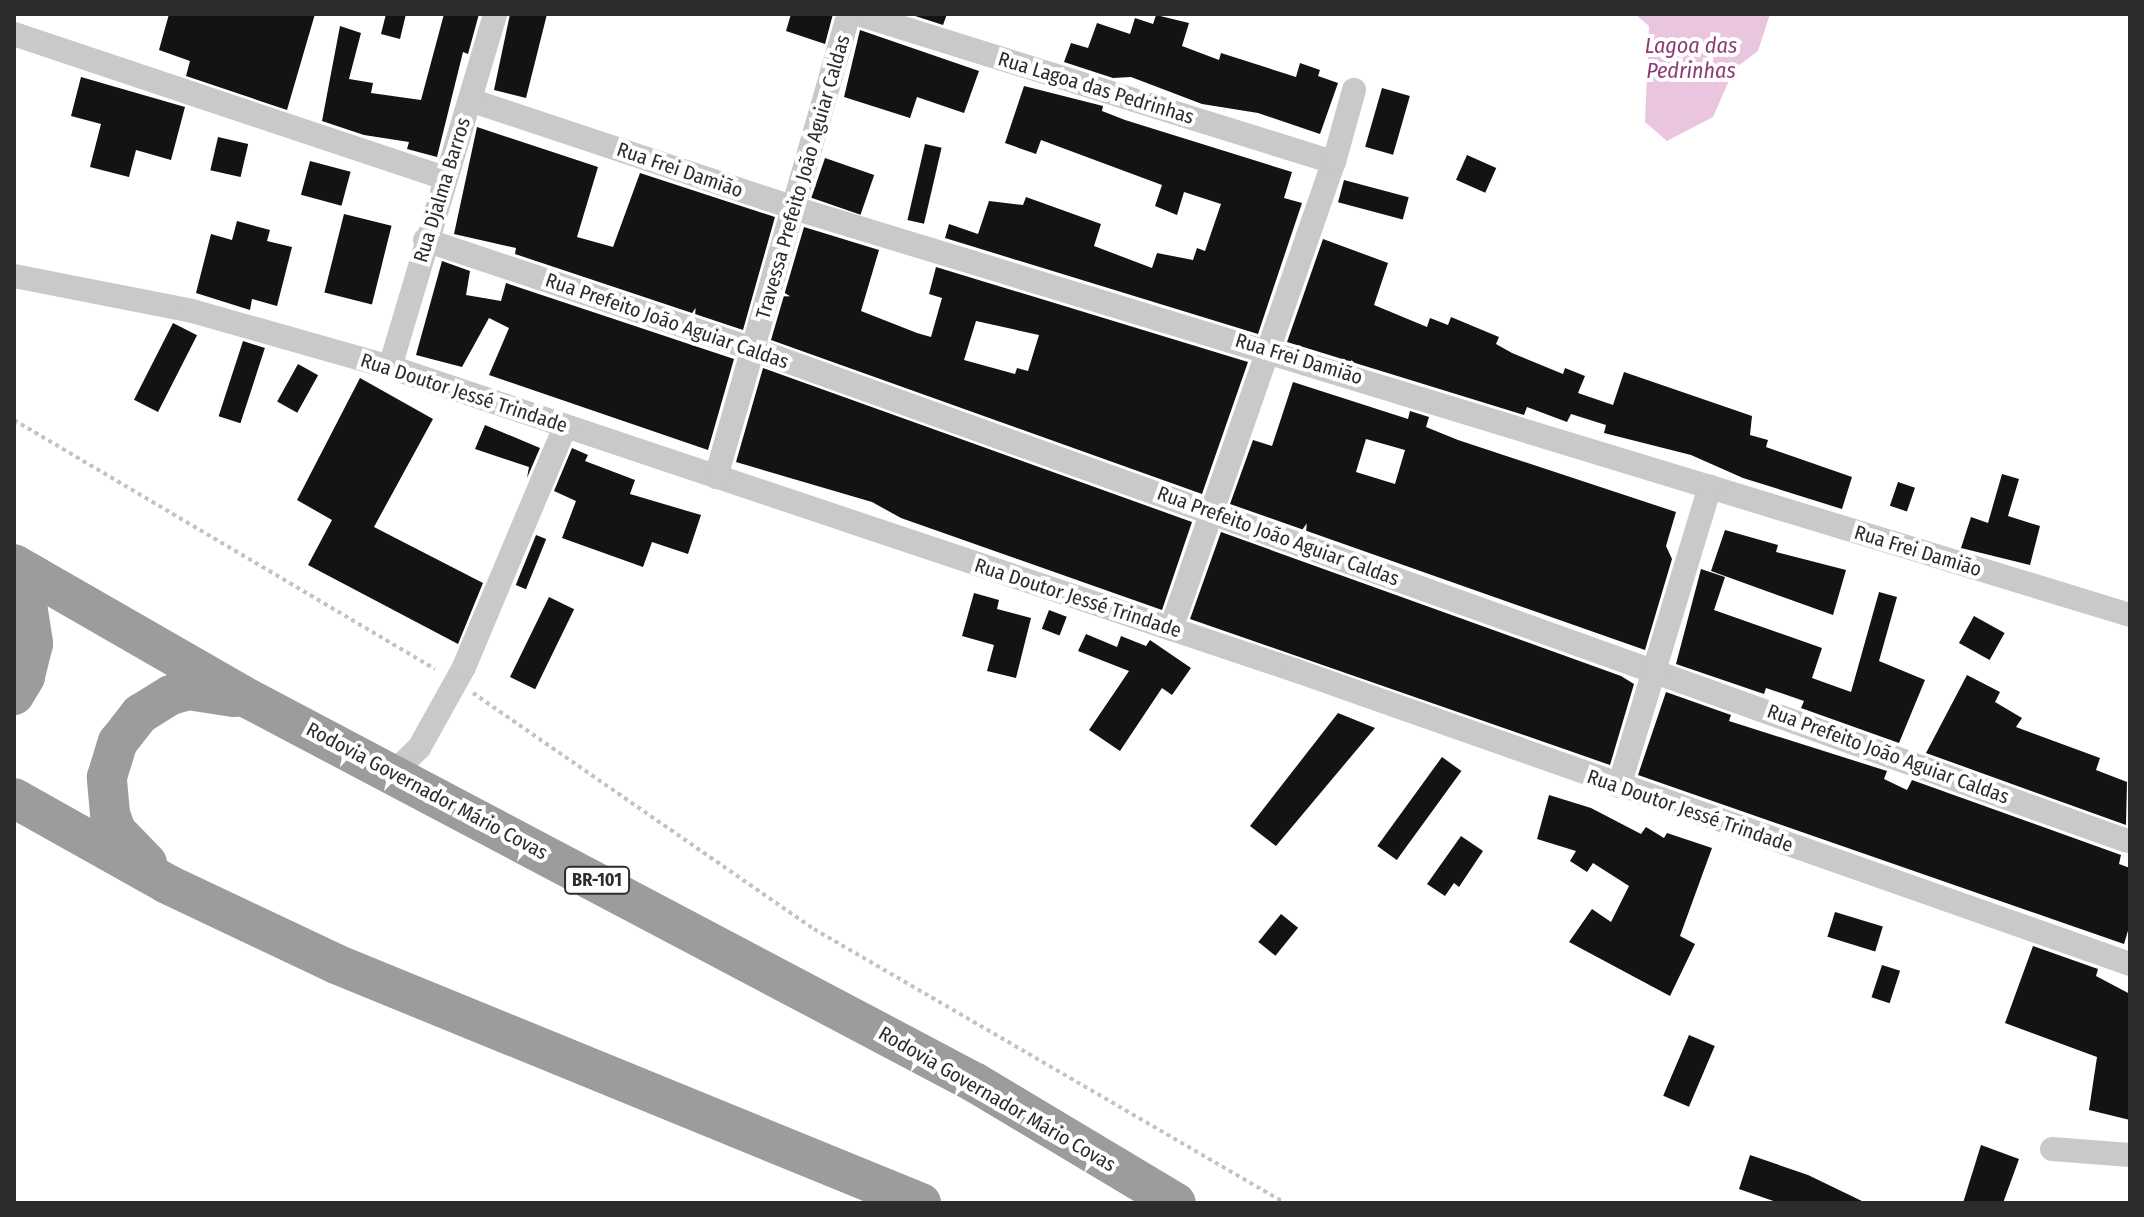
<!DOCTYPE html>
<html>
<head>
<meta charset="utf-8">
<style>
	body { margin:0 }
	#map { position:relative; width:2144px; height:1217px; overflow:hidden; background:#fff; font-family:"Fira Sans Condensed",sans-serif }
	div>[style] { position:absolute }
	.water>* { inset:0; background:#eac5df }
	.building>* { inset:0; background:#131313; transform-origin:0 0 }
	.path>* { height:4px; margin-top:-2px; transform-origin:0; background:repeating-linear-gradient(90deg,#c3c3c3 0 4px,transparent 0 8px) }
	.minor>* { height:24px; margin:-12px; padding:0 12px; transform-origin:12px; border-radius:12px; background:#c9c9c9 }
	.trunk>* { height:40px; margin:-20px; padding:0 20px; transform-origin:20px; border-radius:20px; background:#9c9c9c }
	span { translate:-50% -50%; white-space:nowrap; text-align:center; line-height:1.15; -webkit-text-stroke:8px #fff; paint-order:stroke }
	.shield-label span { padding:2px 6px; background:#fff; border:2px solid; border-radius:6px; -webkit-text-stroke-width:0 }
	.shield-label { font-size:18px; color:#2c2c2c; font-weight:700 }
	.street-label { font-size:20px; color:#2c2c2c }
	.water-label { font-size:22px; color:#8c3c75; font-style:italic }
	.frame { position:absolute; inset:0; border:16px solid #2c2c2c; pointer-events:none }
</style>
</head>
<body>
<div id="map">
	<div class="water">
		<i style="clip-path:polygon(1635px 14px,1770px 14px,1758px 51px,1734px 69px,1713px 117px,1667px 141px,1645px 122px,1649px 26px)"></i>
	</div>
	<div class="building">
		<i style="clip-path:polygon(169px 14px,315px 14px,287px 110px,186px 76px,190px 61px,159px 50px)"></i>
		<i style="clip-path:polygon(386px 14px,406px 14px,400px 39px,381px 34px)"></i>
		<i style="clip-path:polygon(444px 14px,479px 14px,468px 54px,463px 52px,437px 157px,407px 149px,409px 142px,364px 135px,322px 121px,340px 26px,361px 33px,349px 79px,373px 83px,371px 93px,421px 100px)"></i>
		<i style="clip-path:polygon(510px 14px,547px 14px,526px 98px,494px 90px)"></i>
		<i style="clip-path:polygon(791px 14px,833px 14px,825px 44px,786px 31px)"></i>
		<i style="clip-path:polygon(909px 14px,947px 14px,943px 25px)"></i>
		<i style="clip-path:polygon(1156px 15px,1189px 23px,1182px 46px,1219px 60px,1221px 53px,1296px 77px,1300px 63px,1320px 70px,1318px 76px,1338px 83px,1320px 134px,1258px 113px,1202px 104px,1131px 77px,1113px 78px,1064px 62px,1071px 43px,1088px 48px,1097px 23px,1130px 34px,1135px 18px,1153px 24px)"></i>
		<i style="clip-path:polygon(860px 30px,979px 71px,964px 113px,917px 97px,910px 118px,844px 97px)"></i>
		<i style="clip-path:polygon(81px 77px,185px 107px,171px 160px,136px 150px,129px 177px,90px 167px,101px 124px,71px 116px)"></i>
		<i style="clip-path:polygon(1024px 86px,1103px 106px,1102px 111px,1125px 120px,1292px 172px,1284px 198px,1302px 203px,1258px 334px,945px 238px,949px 224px,978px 234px,989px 201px,1023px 205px,1026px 197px,1101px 224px,1094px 246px,1152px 268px,1157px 253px,1193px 260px,1197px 248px,1205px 251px,1221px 204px,1184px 192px,1177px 215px,1155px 206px,1162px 185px,1041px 140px,1036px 154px,1005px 143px)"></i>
		<i style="left:1382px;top:88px;width:29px;height:61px;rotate:16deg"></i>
		<i style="clip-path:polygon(477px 127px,598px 167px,577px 237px,613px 247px,640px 173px,775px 217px,743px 330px,515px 254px,516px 248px,454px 234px)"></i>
		<i style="left:218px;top:137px;width:31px;height:34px;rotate:13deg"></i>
		<i style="left:925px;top:144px;width:17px;height:78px;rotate:13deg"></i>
		<i style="left:1467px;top:155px;width:32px;height:27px;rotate:24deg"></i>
		<i style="left:825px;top:158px;width:52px;height:42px;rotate:19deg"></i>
		<i style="left:310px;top:161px;width:42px;height:35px;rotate:15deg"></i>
		<i style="left:1344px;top:180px;width:67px;height:23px;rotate:15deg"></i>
		<i style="left:344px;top:214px;width:49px;height:81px;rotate:14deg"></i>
		<i style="clip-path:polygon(237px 221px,270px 230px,267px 241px,292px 247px,277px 306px,252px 299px,250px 310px,196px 293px,211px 234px,232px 240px)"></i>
		<i style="clip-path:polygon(evenodd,804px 227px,879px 250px,861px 311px,917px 333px,931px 337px,942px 298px,929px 294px,936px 267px,1248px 362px,1202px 494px,771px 340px,804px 227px,976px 321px,1039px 335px,1028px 371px,1017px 368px,1015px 374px,964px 360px,976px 321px)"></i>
		<i style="clip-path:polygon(1323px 239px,1388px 263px,1374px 305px,1427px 327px,1430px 318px,1448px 325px,1451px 317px,1499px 337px,1496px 344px,1512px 353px,1563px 374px,1565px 368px,1585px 376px,1578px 393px,1613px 405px,1624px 372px,1752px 416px,1750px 435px,1768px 440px,1766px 447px,1852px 477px,1842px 509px,1743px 478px,1691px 455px,1604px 433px,1606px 425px,1571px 414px,1567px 422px,1527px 407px,1524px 415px,1287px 342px)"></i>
		<i style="clip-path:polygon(442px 261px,470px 271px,466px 295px,501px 301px,506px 283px,734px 359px,708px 450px,489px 375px,509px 328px,489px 318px,462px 367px,416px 355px)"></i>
		<i style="left:173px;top:323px;width:27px;height:86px;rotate:27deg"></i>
		<i style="left:243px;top:341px;width:23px;height:79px;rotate:18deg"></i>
		<i style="left:298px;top:364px;width:23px;height:43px;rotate:29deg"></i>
		<i style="clip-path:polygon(763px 368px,1192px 522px,1162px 610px,901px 518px,872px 502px,736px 462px)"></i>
		<i style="clip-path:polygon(360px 378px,433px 419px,374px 527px,483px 583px,458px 644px,308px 565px,332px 520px,297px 500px)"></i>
		<i style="clip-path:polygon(evenodd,1293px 382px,1408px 419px,1410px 411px,1429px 417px,1426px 427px,1458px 440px,1676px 512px,1666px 546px,1672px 559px,1645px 650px,1230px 504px,1253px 440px,1272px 446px,1293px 382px,1366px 439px,1405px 450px,1395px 484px,1356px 472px,1366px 439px)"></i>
		<i style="clip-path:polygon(485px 425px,540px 448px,527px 478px,529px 467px,475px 449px)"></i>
		<i style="clip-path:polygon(572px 448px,588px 455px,585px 461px,635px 480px,630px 494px,701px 515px,688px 554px,652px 542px,643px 567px,562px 538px,576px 501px,554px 491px)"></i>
		<i style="clip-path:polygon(2002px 474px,2019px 479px,2008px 516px,2040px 526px,2030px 565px,1961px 548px,1971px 517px,1988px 523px)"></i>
		<i style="left:1898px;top:482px;width:18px;height:25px;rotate:19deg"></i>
		<i style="clip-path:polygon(1725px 530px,1778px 545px,1776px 552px,1846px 570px,1833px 615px,1711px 571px)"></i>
		<i style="clip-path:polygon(1221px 532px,1621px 676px,1634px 684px,1610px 765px,1190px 619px)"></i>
		<i style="left:536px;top:535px;width:11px;height:54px;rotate:22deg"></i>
		<i style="clip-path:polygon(1701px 569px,1725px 577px,1714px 610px,1822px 648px,1812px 678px,1851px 692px,1879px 592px,1897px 597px,1879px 661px,1925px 680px,1899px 743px,1801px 708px,1804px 701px,1766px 688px,1764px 694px,1676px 664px)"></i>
		<i style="clip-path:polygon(974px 593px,999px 600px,997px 609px,1031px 618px,1016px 678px,987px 671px,994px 645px,962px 636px)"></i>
		<i style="left:549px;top:597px;width:28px;height:89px;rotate:26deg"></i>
		<i style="left:1049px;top:610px;width:19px;height:20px;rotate:21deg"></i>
		<i style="left:1974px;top:616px;width:35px;height:31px;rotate:29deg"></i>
		<i style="clip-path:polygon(1086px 634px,1117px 647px,1121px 636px,1146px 646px,1150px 640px,1191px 668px,1172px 695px,1162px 688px,1120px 751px,1089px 730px,1129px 671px,1078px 651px)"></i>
		<i style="clip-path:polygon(1967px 675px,2000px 692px,1995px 702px,2022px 718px,2016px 727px,2100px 758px,2096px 770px,2127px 782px,2126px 825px,1926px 753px)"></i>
		<i style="clip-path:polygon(1666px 692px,1731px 715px,1729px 721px,1887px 771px,1884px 779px,1907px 790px,1912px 780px,2121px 855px,2119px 864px,2130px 868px,2130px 924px,2124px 944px,1638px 775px)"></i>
		<i style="clip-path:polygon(1338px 713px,1375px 728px,1276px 846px,1250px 826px)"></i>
		<i style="left:1442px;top:757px;width:24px;height:110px;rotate:36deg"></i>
		<i style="clip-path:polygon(1549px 795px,1591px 808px,1641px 834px,1646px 827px,1664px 838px,1667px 833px,1712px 848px,1680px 936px,1695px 944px,1670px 996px,1569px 942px,1592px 909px,1611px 922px,1629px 886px,1593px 863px,1587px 872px,1570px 861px,1576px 851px,1537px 839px)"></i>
		<i style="clip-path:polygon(1461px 836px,1483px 851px,1459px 887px,1454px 883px,1445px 896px,1427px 884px)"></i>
		<i style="left:1835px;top:912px;width:50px;height:26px;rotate:17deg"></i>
		<i style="left:1281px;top:914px;width:22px;height:36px;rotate:39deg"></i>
		<i style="clip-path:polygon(2033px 946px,2098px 969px,2096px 976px,2130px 994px,2130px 1120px,2089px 1110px,2097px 1057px,2005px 1023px)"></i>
		<i style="left:1882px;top:965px;width:19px;height:34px;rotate:18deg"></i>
		<i style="left:1689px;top:1035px;width:28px;height:66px;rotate:23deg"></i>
		<i style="clip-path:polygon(1981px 1145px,2019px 1159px,2003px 1203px,1963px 1203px)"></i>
		<i style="clip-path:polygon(1750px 1155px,1808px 1175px,1866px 1203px,1779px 1203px,1739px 1189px)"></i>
	</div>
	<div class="path">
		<i style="left:14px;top:420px;width:489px;rotate:30.6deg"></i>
		<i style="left:473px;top:693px;width:415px;rotate:34.7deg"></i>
		<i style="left:814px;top:929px;width:545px;rotate:30.19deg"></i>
	</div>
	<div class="minor">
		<i style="left:858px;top:14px;width:498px;rotate:17.3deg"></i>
		<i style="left:14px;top:34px;width:453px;rotate:18.5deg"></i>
		<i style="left:470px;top:100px;width:345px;rotate:18.4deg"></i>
		<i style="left:797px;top:209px;width:1393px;rotate:16.94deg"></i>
		<i style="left:425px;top:240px;width:346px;rotate:18.4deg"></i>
		<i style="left:753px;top:349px;width:1459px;rotate:19.7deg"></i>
		<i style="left:14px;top:276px;width:181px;rotate:11.1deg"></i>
		<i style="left:192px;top:311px;width:206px;rotate:15.8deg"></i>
		<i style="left:390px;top:367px;width:957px;rotate:18.53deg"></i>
		<i style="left:1297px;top:671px;width:883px;rotate:19.38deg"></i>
		<i style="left:390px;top:367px;width:368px;rotate:-73.4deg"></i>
		<i style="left:716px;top:477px;width:482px;rotate:-74deg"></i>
		<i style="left:1171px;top:629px;width:495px;rotate:-70.8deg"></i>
		<i style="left:1334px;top:162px;width:75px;rotate:-74.5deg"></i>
		<i style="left:393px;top:773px;width:36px;rotate:-44deg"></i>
		<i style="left:419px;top:748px;width:93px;rotate:-60.9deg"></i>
		<i style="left:464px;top:667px;width:260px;rotate:-67.2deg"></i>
		<i style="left:1619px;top:786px;width:313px;rotate:-73.1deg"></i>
		<i style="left:2052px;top:1149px;width:78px;rotate:4.4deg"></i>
	</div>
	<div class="trunk">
		<i style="left:14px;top:564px;width:271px;rotate:29.9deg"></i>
		<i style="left:249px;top:699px;width:820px;rotate:27.85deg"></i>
		<i style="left:974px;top:1082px;width:235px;rotate:30.9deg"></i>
		<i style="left:14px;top:586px;width:29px;rotate:61deg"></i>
		<i style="left:28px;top:611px;width:33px;rotate:81deg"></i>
		<i style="left:33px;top:644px;width:34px;rotate:104deg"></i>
		<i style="left:25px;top:677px;width:21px;rotate:121deg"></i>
		<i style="left:14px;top:798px;width:176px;rotate:29.3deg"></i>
		<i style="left:167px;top:884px;width:187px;rotate:25.3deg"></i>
		<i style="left:336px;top:964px;width:632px;rotate:22.22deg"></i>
		<i style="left:147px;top:863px;width:45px;rotate:-134.1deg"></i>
		<i style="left:116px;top:831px;width:18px;rotate:-109deg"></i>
		<i style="left:110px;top:814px;width:37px;rotate:-95deg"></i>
		<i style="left:107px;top:777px;width:37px;rotate:-73deg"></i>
		<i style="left:118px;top:742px;width:36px;rotate:-52deg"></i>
		<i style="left:140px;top:714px;width:36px;rotate:-32deg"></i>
		<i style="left:171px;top:695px;width:18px;rotate:-16deg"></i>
		<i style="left:188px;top:690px;width:46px;rotate:8.8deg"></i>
	</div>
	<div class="shield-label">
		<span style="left:597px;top:880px">BR-101</span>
	</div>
	<div class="street-label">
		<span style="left:1096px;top:88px;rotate:17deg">Rua Lagoa das Pedrinhas</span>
		<span style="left:680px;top:170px;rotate:19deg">Rua Frei Damião</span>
		<span style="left:803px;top:177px;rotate:-74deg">Travessa Prefeito João Aguiar Caldas</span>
		<span style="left:442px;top:190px;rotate:-73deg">Rua Djalma Barros</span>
		<span style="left:667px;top:321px;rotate:19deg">Rua Prefeito João Aguiar Caldas</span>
		<span style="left:1299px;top:359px;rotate:17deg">Rua Frei Damião</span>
		<span style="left:464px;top:393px;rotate:18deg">Rua Doutor Jessé Trindade</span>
		<span style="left:1278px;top:536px;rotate:20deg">Rua Prefeito João Aguiar Caldas</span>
		<span style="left:1918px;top:551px;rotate:17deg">Rua Frei Damião</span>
		<span style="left:1078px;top:598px;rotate:18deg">Rua Doutor Jessé Trindade</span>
		<span style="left:1888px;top:754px;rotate:20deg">Rua Prefeito João Aguiar Caldas</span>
		<span style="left:427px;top:791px;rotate:28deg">Rodovia Governador Mário Covas</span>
		<span style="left:1690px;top:811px;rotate:19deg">Rua Doutor Jessé Trindade</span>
		<span style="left:997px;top:1099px;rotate:30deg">Rodovia Governador Mário Covas</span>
	</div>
	<div class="water-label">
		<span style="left:1691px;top:58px">Lagoa das<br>Pedrinhas</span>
	</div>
	<div class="frame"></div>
</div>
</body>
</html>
